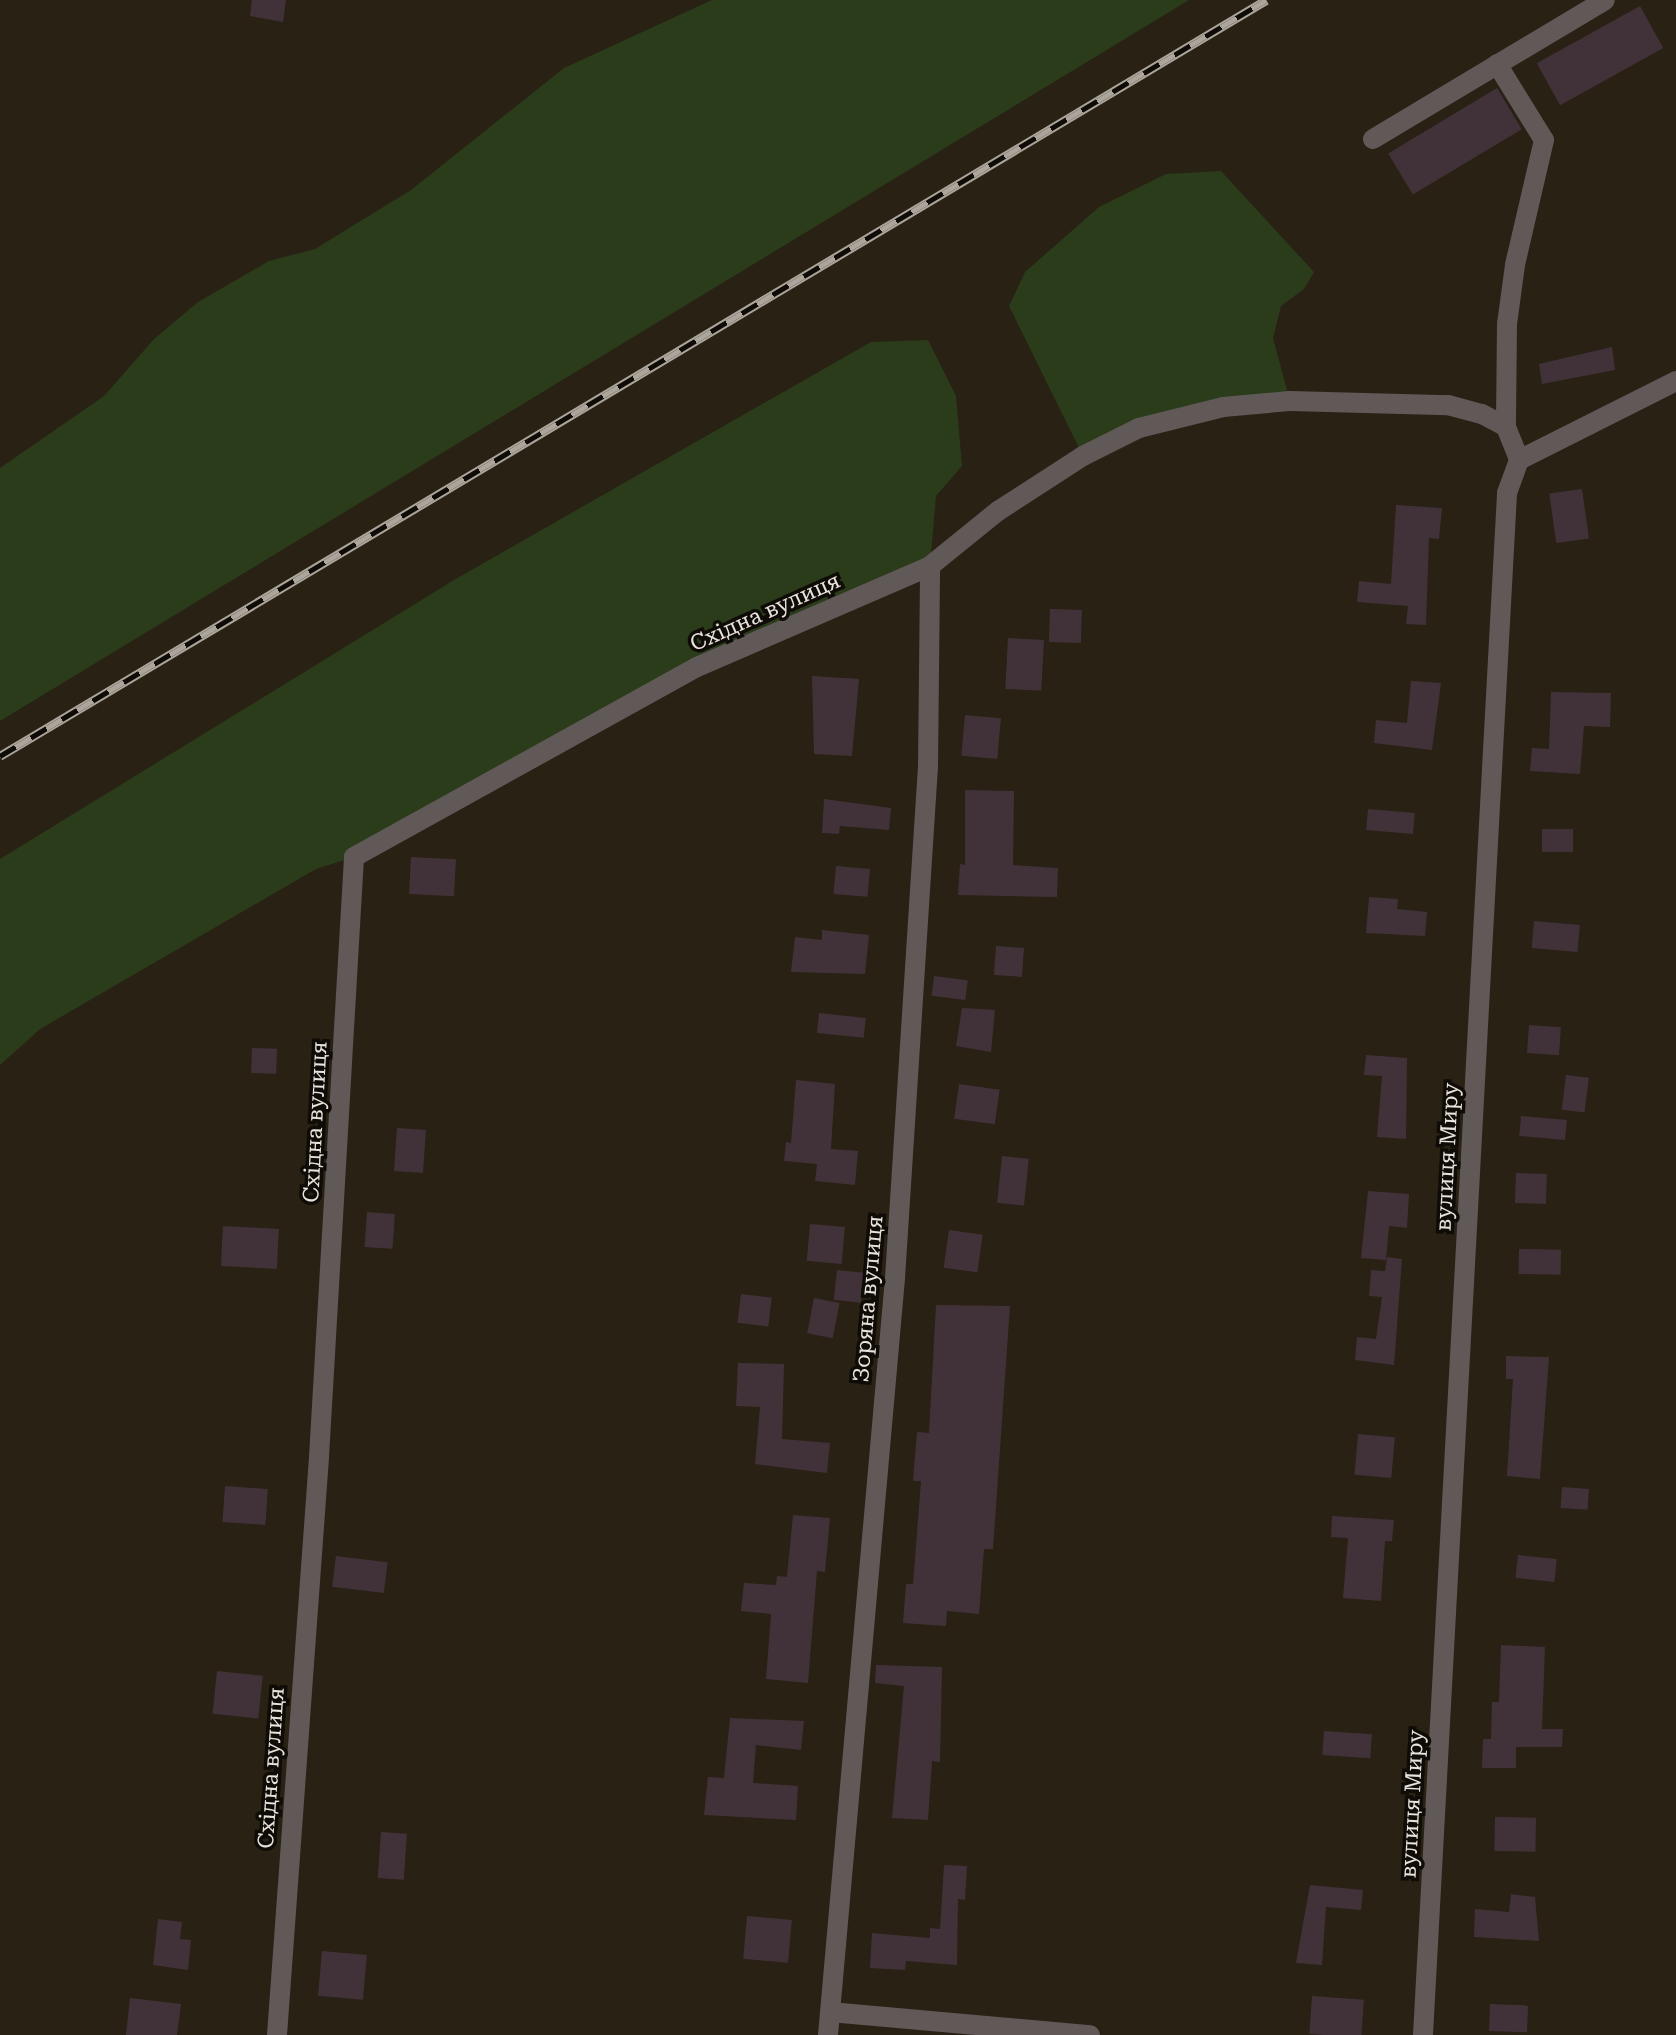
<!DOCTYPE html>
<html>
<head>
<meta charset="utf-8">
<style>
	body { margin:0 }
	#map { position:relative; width:1676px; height:2035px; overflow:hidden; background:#292114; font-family:"Roboto Serif",serif }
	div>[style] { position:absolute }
	.green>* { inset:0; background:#2a3c1a }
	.building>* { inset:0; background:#41323a; transform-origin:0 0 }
	.street>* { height:20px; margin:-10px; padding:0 10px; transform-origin:10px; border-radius:10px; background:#615858 }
	.rail>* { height:9px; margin-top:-4.5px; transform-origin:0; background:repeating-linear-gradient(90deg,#0f0b06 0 18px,#aba59b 0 36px); box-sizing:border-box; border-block:2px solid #aba59b }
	span { translate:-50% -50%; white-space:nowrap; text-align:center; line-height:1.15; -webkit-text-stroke:7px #0f0b06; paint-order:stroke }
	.street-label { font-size:22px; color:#e8e3db }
</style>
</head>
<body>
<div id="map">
	<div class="green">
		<i style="clip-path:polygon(712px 0,1189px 0,0 721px,0 468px,104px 396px,154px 339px,198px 302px,269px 261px,315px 249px,411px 190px,564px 68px)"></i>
		<i style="clip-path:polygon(1221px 171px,1314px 272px,1304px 289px,1281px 306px,1273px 338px,1290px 401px,1223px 407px,1083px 456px,1009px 306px,1025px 272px,1099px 207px,1166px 174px)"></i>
		<i style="clip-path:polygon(928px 340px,956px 396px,962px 466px,936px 496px,930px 566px,697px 667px,354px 857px,316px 869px,40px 1029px,0 1065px,0 859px,454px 580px,871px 342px)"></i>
	</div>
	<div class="building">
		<i style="clip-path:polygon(252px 0,286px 0,283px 22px,250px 16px)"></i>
		<i style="left:1640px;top:6px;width:48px;height:118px;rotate:61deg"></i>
		<i style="left:1497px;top:88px;width:48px;height:127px;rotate:59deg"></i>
		<i style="clip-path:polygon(1612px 347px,1615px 370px,1542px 384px,1539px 364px)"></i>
		<i style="left:1582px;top:489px;width:50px;height:33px;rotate:82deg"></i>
		<i style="clip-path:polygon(1396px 505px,1442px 508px,1439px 539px,1429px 538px,1426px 625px,1406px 624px,1408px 606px,1357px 602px,1359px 581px,1391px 584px)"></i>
		<i style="left:1050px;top:609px;width:32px;height:33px;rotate:2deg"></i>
		<i style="left:1008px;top:638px;width:36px;height:51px;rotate:3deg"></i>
		<i style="clip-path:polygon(812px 676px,859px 679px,852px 756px,814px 754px)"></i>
		<i style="clip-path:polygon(1411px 681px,1441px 683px,1432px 750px,1374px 743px,1376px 720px,1407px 723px)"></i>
		<i style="clip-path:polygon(1551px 692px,1611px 693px,1610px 727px,1584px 726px,1580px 774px,1530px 771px,1532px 748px,1549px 749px)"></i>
		<i style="left:965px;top:715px;width:36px;height:41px;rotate:5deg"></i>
		<i style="clip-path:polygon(965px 790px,1014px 791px,1013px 865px,1058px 868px,1057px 897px,958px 895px,960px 864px,965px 865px)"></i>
		<i style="clip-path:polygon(824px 799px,891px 808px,889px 830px,840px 826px,839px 834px,822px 833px)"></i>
		<i style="left:1368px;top:809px;width:47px;height:21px;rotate:5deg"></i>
		<i style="left:1542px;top:829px;width:31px;height:23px"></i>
		<i style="left:411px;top:857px;width:45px;height:37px;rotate:3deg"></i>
		<i style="left:836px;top:866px;width:34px;height:28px;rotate:5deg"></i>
		<i style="clip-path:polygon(1369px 897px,1398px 899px,1397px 909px,1427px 912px,1425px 936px,1366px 933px)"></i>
		<i style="left:1534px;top:921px;width:46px;height:27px;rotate:5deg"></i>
		<i style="clip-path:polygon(822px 930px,869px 935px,865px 974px,791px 972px,795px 937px,822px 940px)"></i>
		<i style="left:996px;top:946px;width:28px;height:29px;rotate:4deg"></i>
		<i style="left:934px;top:976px;width:34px;height:20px;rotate:7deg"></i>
		<i style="clip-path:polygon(962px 1008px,995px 1010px,991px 1052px,956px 1046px)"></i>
		<i style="left:819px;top:1013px;width:47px;height:20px;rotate:6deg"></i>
		<i style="left:1529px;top:1025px;width:32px;height:28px;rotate:4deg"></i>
		<i style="left:252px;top:1048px;width:25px;height:25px;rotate:2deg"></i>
		<i style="clip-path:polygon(1366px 1055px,1407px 1058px,1406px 1139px,1377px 1137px,1382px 1076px,1364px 1075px)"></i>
		<i style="left:1566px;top:1075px;width:23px;height:35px;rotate:7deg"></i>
		<i style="clip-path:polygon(796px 1080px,835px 1084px,831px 1149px,858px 1151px,855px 1185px,815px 1181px,817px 1164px,784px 1161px,786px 1142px,791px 1143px)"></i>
		<i style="left:959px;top:1084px;width:41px;height:35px;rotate:8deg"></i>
		<i style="left:1521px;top:1116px;width:46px;height:20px;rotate:5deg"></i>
		<i style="left:397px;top:1128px;width:29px;height:43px;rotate:4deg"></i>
		<i style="left:1002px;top:1156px;width:27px;height:47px;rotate:6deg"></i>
		<i style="left:1516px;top:1173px;width:31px;height:30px;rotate:2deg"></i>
		<i style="clip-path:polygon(1368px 1191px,1409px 1194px,1407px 1228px,1389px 1226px,1386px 1260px,1361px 1258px)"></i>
		<i style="left:367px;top:1212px;width:28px;height:35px;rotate:4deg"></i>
		<i style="left:810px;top:1224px;width:35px;height:37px;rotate:5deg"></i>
		<i style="left:223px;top:1226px;width:56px;height:40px;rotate:3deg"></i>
		<i style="left:949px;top:1230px;width:34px;height:38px;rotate:8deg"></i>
		<i style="left:1519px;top:1249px;width:42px;height:25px;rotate:1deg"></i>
		<i style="clip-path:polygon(1387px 1257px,1402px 1259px,1394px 1365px,1355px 1360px,1357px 1337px,1376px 1339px,1382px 1297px,1369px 1296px,1371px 1270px,1385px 1271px)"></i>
		<i style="left:837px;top:1270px;width:27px;height:30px;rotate:6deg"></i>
		<i style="left:741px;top:1294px;width:31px;height:29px;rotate:7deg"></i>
		<i style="left:814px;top:1298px;width:26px;height:36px;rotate:11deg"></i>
		<i style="clip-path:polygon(936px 1305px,1010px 1306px,993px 1549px,984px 1549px,979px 1614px,947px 1611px,946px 1626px,903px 1623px,906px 1584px,913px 1584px,921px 1481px,913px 1481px,917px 1432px,929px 1433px)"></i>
		<i style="clip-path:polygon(1506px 1356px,1549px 1357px,1540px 1479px,1507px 1476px,1513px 1379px,1506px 1379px)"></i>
		<i style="clip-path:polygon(738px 1363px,784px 1364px,782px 1439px,830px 1443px,827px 1473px,755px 1464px,760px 1407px,736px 1406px)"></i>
		<i style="left:1358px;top:1434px;width:37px;height:41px;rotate:5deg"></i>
		<i style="left:225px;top:1486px;width:43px;height:36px;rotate:4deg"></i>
		<i style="left:1562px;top:1487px;width:27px;height:21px;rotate:4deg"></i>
		<i style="clip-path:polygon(793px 1515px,830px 1518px,825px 1572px,817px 1571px,808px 1683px,766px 1679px,771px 1614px,741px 1611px,744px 1583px,776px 1585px,777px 1576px,787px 1577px)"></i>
		<i style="clip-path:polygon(1332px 1516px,1394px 1520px,1392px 1541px,1385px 1541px,1381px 1601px,1343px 1598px,1348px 1538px,1331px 1537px)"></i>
		<i style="left:1518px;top:1555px;width:39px;height:23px;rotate:6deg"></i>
		<i style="left:336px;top:1556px;width:52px;height:31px;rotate:7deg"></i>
		<i style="clip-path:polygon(1501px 1645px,1545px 1647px,1542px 1729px,1563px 1729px,1562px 1747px,1516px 1747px,1516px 1768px,1482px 1768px,1483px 1739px,1491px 1739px,1492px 1702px,1499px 1702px)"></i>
		<i style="clip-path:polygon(876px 1665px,942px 1667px,940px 1762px,932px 1761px,928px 1820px,892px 1818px,904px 1686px,875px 1683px)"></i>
		<i style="left:217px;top:1671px;width:46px;height:43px;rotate:6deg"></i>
		<i style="clip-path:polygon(730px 1718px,804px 1721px,801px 1750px,756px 1745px,753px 1783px,798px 1786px,796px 1820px,704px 1815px,708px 1777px,724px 1778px)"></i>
		<i style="left:1324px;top:1731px;width:48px;height:24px;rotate:4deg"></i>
		<i style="left:1495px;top:1817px;width:41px;height:34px;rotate:1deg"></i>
		<i style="left:381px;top:1832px;width:26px;height:46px;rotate:4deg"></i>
		<i style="clip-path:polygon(944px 1865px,967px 1866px,965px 1900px,958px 1899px,957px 1965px,906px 1961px,905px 1970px,870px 1968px,872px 1933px,930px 1938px,930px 1928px,940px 1929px)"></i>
		<i style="clip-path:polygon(1310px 1885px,1363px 1890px,1361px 1910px,1326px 1907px,1322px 1965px,1296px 1963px)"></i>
		<i style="clip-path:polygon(1511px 1894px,1535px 1897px,1539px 1941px,1474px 1937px,1475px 1909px,1509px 1912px)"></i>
		<i style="left:747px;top:1916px;width:45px;height:43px;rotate:5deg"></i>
		<i style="clip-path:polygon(158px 1919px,182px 1922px,180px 1939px,191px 1940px,188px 1970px,153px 1965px)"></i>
		<i style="left:322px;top:1951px;width:45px;height:45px;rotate:5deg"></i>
		<i style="left:1312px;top:1996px;width:52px;height:38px;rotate:4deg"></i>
		<i style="clip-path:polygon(130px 1998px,181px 2004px,177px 2035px,126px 2035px)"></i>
		<i style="left:1490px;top:2004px;width:38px;height:27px;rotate:2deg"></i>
	</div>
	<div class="street">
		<i style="left:1497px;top:64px;width:89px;rotate:58.3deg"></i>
		<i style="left:1544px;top:140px;width:128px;rotate:103.1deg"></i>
		<i style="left:1515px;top:265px;width:60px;rotate:97.7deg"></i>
		<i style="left:1507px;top:324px;width:103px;rotate:90.6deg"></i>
		<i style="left:1506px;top:427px;width:35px;rotate:68deg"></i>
		<i style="left:1373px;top:139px;width:270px;rotate:-30.9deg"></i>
		<i style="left:830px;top:2012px;width:261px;rotate:5.1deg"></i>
		<i style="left:277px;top:2035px;width:580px;rotate:-85.84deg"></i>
		<i style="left:319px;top:1457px;width:601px;rotate:-86.66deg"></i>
		<i style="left:354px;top:857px;width:392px;rotate:-29deg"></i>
		<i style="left:697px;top:667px;width:254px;rotate:-23.4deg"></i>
		<i style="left:930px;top:566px;width:87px;rotate:-39deg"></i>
		<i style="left:998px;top:511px;width:101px;rotate:-32.9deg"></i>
		<i style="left:1083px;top:456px;width:63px;rotate:-26.6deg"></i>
		<i style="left:1139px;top:428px;width:87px;rotate:-14deg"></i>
		<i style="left:1223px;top:407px;width:67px;rotate:-5.1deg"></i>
		<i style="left:1290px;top:401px;width:158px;rotate:1.5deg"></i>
		<i style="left:1448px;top:405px;width:35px;rotate:15deg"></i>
		<i style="left:1482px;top:414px;width:27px;rotate:28deg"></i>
		<i style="left:828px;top:2035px;width:760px;rotate:-84.94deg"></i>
		<i style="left:895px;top:1278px;width:512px;rotate:-86.31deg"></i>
		<i style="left:928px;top:767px;width:201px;rotate:-89.4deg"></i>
		<i style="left:1423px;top:2035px;width:1544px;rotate:-86.88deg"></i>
		<i style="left:1507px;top:493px;width:35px;rotate:-70deg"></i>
		<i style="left:1519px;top:460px;width:176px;rotate:-26.7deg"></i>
	</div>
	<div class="rail">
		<i style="left:0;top:756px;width:1475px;rotate:-30.84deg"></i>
	</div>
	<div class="street-label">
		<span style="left:765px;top:612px;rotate:-24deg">Східна вулиця</span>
		<span style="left:315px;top:1122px;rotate:-87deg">Східна вулиця</span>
		<span style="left:1447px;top:1157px;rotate:-87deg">вулиця Миру</span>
		<span style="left:868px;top:1299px;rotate:-85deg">Зоряна вулиця</span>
		<span style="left:271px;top:1768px;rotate:-86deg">Східна вулиця</span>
		<span style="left:1412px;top:1804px;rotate:-87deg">вулиця Миру</span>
	</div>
</div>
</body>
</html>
